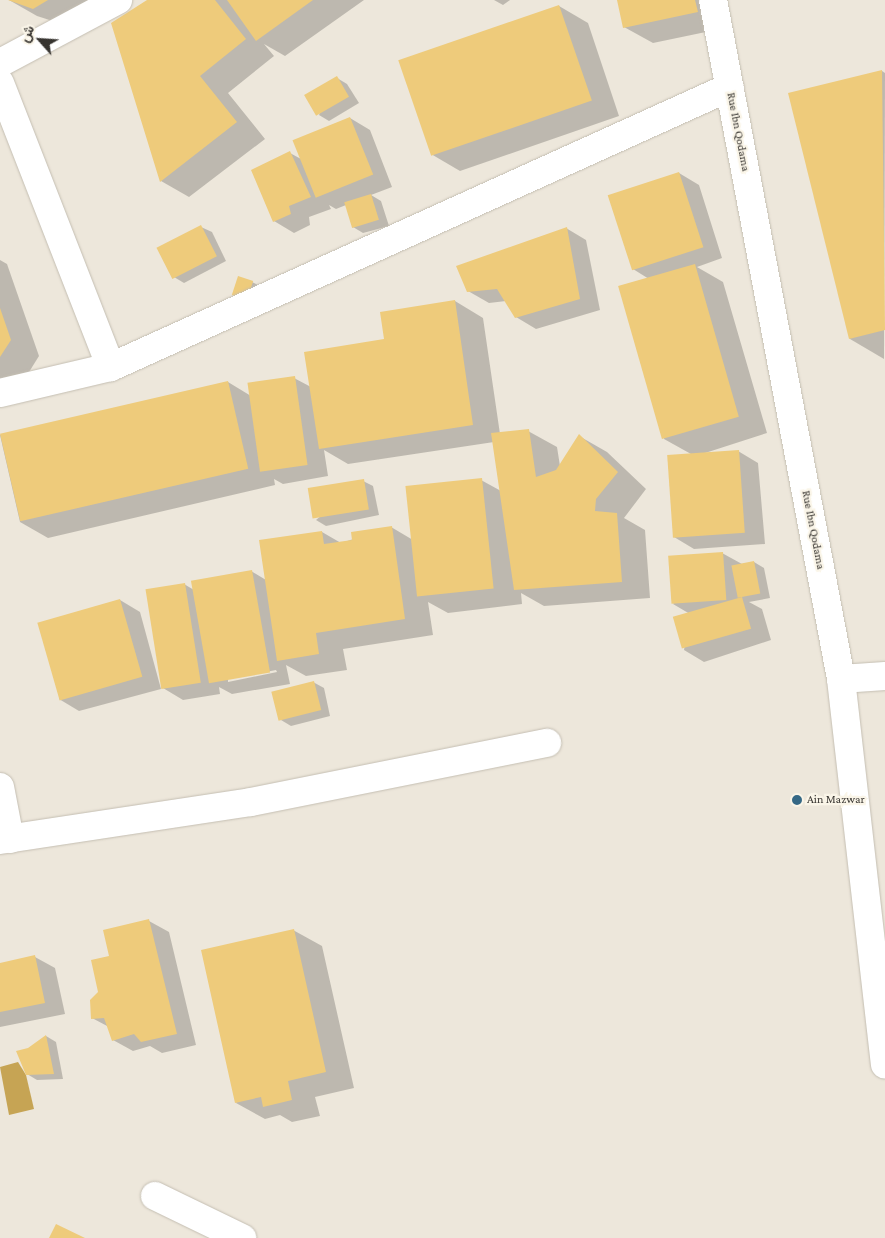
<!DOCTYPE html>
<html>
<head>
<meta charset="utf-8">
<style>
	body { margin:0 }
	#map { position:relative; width:885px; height:1238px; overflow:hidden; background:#ede7db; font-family:"Crimson Pro",Vazirmatn,serif }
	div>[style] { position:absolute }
	.water>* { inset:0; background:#c6a454 }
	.shadow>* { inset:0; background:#0003 }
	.building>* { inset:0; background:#eecb7b; transform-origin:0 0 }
	.roads { filter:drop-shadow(0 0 1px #c4beb2) drop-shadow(0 0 1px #c4beb2) }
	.minor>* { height:28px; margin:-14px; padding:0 14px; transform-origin:14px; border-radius:14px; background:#fff }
	.dots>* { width:14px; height:14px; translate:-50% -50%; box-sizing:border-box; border:2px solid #faf5e8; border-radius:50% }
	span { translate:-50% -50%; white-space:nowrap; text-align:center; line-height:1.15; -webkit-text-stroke:4.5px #faf5e8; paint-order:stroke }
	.street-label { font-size:12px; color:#373430 }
	.poi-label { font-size:12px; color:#373430 }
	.left { translate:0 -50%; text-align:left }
	.north { position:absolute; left:15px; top:15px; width:50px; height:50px; -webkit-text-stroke:4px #faf5e8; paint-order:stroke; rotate:296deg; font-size:14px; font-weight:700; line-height:20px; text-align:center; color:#373430 }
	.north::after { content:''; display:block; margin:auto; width:18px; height:22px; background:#373430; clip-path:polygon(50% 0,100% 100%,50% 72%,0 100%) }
</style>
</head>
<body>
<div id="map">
	<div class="water">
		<i style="clip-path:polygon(18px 1062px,26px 1075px,34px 1109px,9px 1115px,0 1067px)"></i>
	</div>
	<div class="shadow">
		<i style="clip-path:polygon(9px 0,104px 0,62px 24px,37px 16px)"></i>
		<i style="clip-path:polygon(150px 0,364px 0,285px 56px,264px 44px,274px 56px,228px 93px,265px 139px,189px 197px,161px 181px)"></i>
		<i style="clip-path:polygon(494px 0,510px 0,503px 5px)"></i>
		<i style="clip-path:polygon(619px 0,720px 0,725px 28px,653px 43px,624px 27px)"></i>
		<i style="clip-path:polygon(559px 6px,588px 23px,619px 116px,460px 171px,431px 154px)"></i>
		<i style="clip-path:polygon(882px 71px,885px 73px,884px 359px,850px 339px,789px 94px)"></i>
		<i style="clip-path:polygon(337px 78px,347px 84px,359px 103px,329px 121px,319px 115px)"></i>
		<i style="clip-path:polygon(350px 118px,370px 130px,392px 187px,371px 195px,381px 201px,389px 226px,363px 233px,353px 227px,346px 205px,336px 209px,329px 205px,331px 209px,309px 217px,310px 225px,294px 233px,274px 221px,290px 153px,301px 159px)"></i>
		<i style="clip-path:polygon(679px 173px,699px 185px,722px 258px,697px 267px,723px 282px,767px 433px,702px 454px,738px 451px,758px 463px,765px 544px,694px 549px,674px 537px,691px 454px,664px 439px,649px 279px,633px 269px)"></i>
		<i style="clip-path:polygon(201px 227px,212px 232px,226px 261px,184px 283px,174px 277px)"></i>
		<i style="clip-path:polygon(566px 228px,586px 240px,600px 310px,536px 329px,516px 317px,506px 301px,489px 303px,468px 291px)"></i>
		<i style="clip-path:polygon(0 260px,7px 264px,39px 356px,11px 401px,0 403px)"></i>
		<i style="clip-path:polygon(252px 282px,262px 287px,243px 300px)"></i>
		<i style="clip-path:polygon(evenodd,455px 301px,483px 318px,500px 434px,528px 431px,557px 447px,560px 466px,579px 436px,607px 452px,646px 489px,624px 518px,645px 530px,650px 598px,544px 606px,521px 593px,522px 604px,448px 613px,428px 602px,433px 635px,343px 649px,347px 670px,306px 676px,286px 665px,290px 684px,232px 694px,219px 687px,220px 694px,183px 700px,163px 688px,184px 584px,194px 590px,251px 571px,266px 580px,322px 532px,341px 543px,391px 527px,413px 540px,481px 480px,501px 491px,494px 442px,348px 464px,324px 450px,328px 476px,283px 484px,274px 479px,275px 485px,48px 538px,20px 522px,0 435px,228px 382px,251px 396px,294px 378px,311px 387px,455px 301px,276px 670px,277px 672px,228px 682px,228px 679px,276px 670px)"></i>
		<i style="clip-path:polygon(363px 481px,373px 486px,379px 515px,326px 526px,316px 520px)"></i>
		<i style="clip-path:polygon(722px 553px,742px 564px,754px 562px,764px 568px,770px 598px,749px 602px,762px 609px,771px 640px,704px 662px,684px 650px,690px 614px,673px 604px)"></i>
		<i style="clip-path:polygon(120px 600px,140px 612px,161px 689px,79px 711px,59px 699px)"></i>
		<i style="clip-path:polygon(313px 682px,324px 688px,330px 716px,291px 726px,281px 720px)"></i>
		<i style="clip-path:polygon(149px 921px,169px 932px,196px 1045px,162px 1053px,150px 1046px,133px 1051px,113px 1040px,109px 1027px,92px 1018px,110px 957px)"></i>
		<i style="clip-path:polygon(293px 930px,322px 946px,354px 1088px,315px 1097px,320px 1116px,292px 1122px,280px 1115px,265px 1119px,236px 1103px)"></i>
		<i style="clip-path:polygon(35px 957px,55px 968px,65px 1014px,0 1027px,0 964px)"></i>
		<i style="clip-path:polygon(46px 1036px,56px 1042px,63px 1079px,37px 1080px,27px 1074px,29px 1050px)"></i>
	</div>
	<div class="building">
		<i style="clip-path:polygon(8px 0,48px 0,33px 9px)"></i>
		<i style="clip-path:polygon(147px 0,215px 0,246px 39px,200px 76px,237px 122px,160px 182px,111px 23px)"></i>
		<i style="clip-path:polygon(227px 0,313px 0,256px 41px)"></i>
		<i style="clip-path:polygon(617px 0,695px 0,698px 12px,623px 28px)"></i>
		<i style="left:559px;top:5px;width:101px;height:170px;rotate:71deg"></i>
		<i style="clip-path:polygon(882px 70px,885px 330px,849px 339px,788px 93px)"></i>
		<i style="left:337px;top:76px;width:24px;height:38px;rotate:60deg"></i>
		<i style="left:350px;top:117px;width:62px;height:62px;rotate:68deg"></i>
		<i style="clip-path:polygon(290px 151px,311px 197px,289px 206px,291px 214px,273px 222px,251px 170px)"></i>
		<i style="left:679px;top:172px;width:79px;height:75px;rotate:72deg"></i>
		<i style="left:371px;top:194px;width:27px;height:28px;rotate:73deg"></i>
		<i style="left:201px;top:225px;width:35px;height:50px;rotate:63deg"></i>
		<i style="clip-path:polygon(567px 227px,580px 299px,515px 318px,497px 289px,467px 292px,456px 266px)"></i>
		<i style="left:695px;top:264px;width:159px;height:80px;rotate:74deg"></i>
		<i style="left:238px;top:276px;width:16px;height:20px;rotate:18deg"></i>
		<i style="clip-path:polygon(455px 300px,473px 425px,319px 449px,304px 352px,384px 339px,380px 312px)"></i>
		<i style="clip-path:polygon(0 308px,11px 340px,0 357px)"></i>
		<i style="left:295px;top:376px;width:90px;height:48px;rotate:82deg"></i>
		<i style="left:228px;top:381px;width:90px;height:234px;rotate:77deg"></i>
		<i style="clip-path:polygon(529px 429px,536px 477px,556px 470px,579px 434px,618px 472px,596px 499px,595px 511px,617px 513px,622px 582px,514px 590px,491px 433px)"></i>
		<i style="left:739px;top:450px;width:83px;height:72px;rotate:86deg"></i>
		<i style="left:482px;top:478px;width:111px;height:77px;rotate:84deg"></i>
		<i style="left:364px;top:479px;width:31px;height:57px;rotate:81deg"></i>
		<i style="clip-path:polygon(392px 526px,405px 619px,316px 633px,319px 654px,277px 661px,259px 540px,322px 531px,324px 544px,352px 540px,351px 532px)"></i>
		<i style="left:723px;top:552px;width:48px;height:55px;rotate:86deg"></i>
		<i style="left:754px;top:561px;width:33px;height:23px;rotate:79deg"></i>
		<i style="left:252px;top:570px;width:104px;height:62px;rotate:80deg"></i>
		<i style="left:185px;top:583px;width:101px;height:40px;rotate:81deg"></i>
		<i style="left:742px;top:597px;width:33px;height:72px;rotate:74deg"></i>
		<i style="left:120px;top:599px;width:81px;height:86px;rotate:74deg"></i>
		<i style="left:314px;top:681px;width:30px;height:44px;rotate:76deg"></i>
		<i style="clip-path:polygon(149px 919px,177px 1034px,141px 1042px,134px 1034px,112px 1041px,104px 1018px,91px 1019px,90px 1000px,98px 992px,91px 960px,109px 956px,103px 930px)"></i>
		<i style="clip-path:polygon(294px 929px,326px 1072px,288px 1081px,292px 1100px,263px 1107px,261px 1097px,235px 1103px,201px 950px)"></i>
		<i style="clip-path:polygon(35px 955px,45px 1003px,0 1012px,0 963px)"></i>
		<i style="clip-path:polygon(46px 1035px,54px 1074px,26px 1075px,16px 1051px,28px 1048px)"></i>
		<i style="clip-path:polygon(56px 1224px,85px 1238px,49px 1238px)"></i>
	</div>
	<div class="roads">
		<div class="minor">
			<i style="left:713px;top:0;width:691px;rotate:79.32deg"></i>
			<i style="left:841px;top:679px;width:388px;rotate:83.5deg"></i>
			<i style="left:0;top:63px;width:134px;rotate:-28.1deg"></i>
			<i style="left:0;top:83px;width:305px;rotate:68.7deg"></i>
			<i style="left:0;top:393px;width:114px;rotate:-13.2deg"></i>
			<i style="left:111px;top:367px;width:679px;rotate:-24.34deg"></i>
			<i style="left:841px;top:679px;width:44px;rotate:-3.9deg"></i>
			<i style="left:0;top:787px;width:53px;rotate:79.1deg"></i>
			<i style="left:0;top:840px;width:254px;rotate:-8.6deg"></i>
			<i style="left:251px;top:802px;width:302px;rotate:-11.3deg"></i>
			<i style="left:155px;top:1196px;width:97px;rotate:25.8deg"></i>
		</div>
	</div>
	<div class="dots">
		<i style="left:797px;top:800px;background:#356885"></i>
	</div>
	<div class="street-label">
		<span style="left:738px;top:132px;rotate:79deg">Rue Ibn Qodama</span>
		<span style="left:813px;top:530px;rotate:79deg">Rue Ibn Qodama</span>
	</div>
	<div class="poi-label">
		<span class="left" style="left:807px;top:800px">Ain Mazwar</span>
	</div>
	<div class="north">ش</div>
</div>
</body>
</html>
